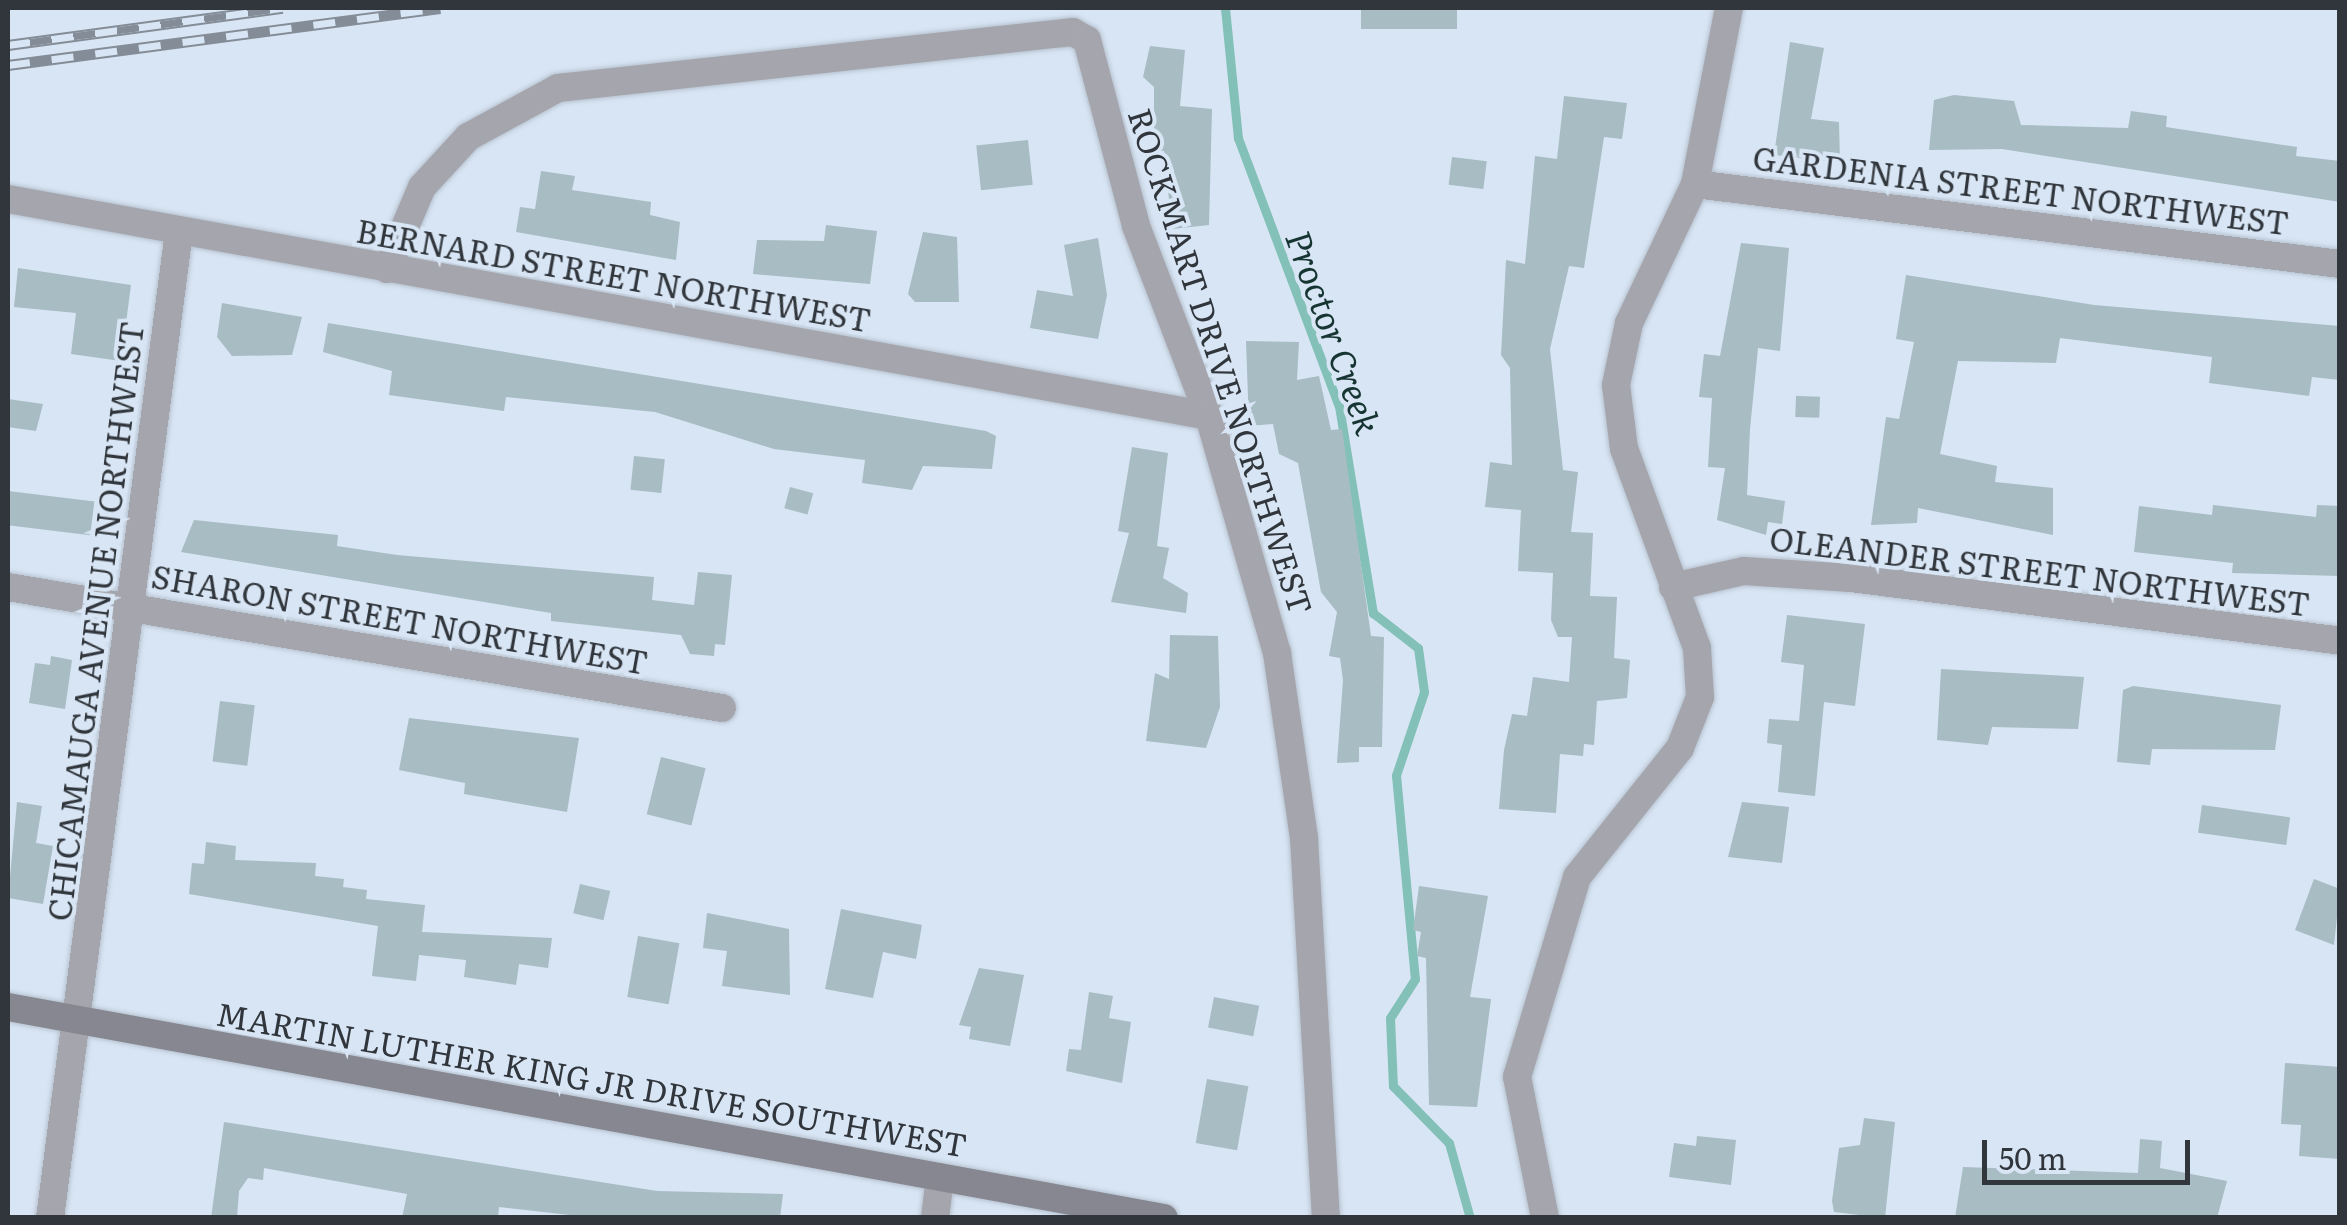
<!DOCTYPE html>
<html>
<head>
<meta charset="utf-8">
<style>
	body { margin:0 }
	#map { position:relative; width:2347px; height:1225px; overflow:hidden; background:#d8e5f4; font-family:Literata,serif }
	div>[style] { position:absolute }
	.stream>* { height:9px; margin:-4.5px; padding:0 4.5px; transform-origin:4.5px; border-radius:4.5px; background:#83c0b8 }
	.building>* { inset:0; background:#a7bcc3; transform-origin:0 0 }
	.roads { filter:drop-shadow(0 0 2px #b7c2cf) drop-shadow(0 0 2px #b7c2cf) }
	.minor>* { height:28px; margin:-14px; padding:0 14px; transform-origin:14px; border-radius:14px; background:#a5a5ad }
	.secondary>* { height:28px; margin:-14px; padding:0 14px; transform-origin:14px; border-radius:14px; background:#878792 }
	.rail>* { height:11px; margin-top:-5.5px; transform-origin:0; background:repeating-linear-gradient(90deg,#d8e5f4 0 22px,#848d97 0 44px); box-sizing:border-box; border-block:2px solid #848d97 }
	span { translate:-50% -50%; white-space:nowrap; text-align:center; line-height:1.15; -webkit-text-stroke:8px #d8e5f4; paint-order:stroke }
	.street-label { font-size:32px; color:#31363c }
	.water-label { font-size:35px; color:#163532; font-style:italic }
	.frame { position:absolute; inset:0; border:10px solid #31363c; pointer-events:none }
	.scale { position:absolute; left:1982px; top:1140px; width:208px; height:45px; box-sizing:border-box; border:5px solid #31363c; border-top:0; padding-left:12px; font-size:30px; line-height:35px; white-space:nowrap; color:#31363c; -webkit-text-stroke:8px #d8e5f4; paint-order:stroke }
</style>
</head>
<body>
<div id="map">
	<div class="stream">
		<i style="left:1225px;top:8px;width:131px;rotate:84.3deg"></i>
		<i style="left:1238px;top:138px;width:286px;rotate:69.4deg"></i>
		<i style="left:1339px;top:406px;width:210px;rotate:80.7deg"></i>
		<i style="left:1373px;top:613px;width:57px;rotate:37.9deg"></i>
		<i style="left:1418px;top:648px;width:44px;rotate:82.2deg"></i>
		<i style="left:1424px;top:692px;width:88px;rotate:108.6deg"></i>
		<i style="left:1396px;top:775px;width:205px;rotate:84.7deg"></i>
		<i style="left:1415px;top:979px;width:46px;rotate:122.7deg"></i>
		<i style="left:1390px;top:1018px;width:68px;rotate:87.5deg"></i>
		<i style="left:1393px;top:1086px;width:80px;rotate:45.5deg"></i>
		<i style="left:1449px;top:1143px;width:78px;rotate:74.4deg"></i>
	</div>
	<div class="building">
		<i style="left:1361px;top:8px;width:96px;height:21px"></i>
		<i style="clip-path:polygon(1790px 42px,1824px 48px,1811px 119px,1839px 122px,1840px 163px,1774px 155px)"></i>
		<i style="clip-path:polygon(1150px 46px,1185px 50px,1180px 106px,1212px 109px,1209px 225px,1172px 229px,1164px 151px,1154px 150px,1154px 87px,1143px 77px)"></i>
		<i style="clip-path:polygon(1954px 95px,2014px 101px,2021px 125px,2128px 128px,2131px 111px,2167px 116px,2166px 127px,2297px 147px,2296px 156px,2340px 161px,2340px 202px,2002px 149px,1929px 150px,1934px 100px)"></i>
		<i style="clip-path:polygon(1564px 96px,1627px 103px,1622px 139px,1604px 137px,1584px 268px,1569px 266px,1550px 349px,1563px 470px,1578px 472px,1571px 532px,1593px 533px,1590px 596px,1617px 597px,1614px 658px,1630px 660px,1627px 698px,1597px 701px,1594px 745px,1584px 744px,1583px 756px,1560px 754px,1556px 813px,1499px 809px,1504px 750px,1512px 714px,1527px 716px,1533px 677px,1569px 682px,1572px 637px,1558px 637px,1551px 620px,1553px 573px,1518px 571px,1521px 510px,1485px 507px,1490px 462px,1512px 465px,1510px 368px,1501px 355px,1506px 260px,1525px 264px,1535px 156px,1557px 159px)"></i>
		<i style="left:1028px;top:140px;width:45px;height:52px;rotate:84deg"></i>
		<i style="left:1452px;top:157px;width:35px;height:28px;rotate:7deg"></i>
		<i style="clip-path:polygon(541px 171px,575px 176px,572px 190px,651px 202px,650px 215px,680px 222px,676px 260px,516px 232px,520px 207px,535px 209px)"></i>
		<i style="clip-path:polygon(826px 225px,877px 231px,870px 284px,753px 274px,757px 240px,824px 241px)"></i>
		<i style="clip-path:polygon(923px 232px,957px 237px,959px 302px,915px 302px,908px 294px)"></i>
		<i style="clip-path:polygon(1098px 238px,1107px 295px,1098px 339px,1030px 328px,1037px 290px,1073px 296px,1064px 245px)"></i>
		<i style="clip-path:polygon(1741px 243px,1789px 248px,1780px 351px,1758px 348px,1750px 429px,1747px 495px,1785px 501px,1782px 524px,1768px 522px,1766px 535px,1717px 520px,1725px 468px,1708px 467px,1712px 398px,1699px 397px,1704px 354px,1720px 356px)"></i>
		<i style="clip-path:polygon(18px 268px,131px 285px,121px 361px,71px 354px,76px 313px,14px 307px)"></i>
		<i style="clip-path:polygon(1906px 275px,2094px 305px,2340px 326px,2340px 380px,2312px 377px,2309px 396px,2209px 383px,2212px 357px,2060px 338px,2056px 363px,1958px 361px,1940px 454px,1997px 466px,1995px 482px,2053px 488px,2053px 535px,1918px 508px,1917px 523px,1871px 525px,1886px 417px,1899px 419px,1914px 342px,1896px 339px)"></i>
		<i style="clip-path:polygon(222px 303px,302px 317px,292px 355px,232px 356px,217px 337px)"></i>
		<i style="clip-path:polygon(328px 323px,986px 431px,996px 436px,992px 469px,923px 466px,912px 490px,862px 483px,865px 460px,774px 449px,655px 412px,506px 397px,504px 411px,389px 395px,392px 371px,323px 352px)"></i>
		<i style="clip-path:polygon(1246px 341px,1299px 342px,1297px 380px,1319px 376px,1331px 430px,1342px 429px,1371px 636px,1384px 637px,1382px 747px,1359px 747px,1359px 762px,1337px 763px,1343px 680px,1340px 658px,1329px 656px,1337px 612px,1321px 592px,1298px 463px,1279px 454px,1273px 424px,1249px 426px)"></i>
		<i style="left:1796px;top:396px;width:24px;height:21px;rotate:2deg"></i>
		<i style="clip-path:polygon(8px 399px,43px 404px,36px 431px,8px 427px)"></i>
		<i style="clip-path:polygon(1132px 447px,1168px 453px,1157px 546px,1169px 548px,1163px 578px,1188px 593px,1186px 613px,1111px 602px,1129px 533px,1118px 531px)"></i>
		<i style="left:634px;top:456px;width:31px;height:34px;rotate:6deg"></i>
		<i style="left:790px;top:487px;width:24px;height:22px;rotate:15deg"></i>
		<i style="left:8px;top:491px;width:87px;height:34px;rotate:7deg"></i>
		<i style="clip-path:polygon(2213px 505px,2316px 517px,2317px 505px,2340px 506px,2340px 576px,2232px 573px,2233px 563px,2134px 552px,2139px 506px,2212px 515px)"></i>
		<i style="clip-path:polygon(194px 520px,338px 535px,337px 546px,397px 555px,654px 577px,652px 600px,694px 605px,698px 572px,732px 575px,725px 645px,715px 644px,714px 656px,690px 654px,681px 635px,551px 621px,551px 613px,181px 552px)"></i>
		<i style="clip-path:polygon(1787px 615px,1865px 624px,1855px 706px,1824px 702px,1815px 796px,1778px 792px,1782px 745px,1767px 743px,1769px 719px,1799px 721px,1804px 665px,1781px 662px)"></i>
		<i style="clip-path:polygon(1170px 635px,1218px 636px,1220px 707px,1206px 748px,1146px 741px,1155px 673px,1169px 679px)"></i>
		<i style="clip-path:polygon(51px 656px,72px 660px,65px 709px,29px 703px,35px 663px,50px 665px)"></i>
		<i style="clip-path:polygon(1941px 669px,2084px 677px,2078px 729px,1992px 727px,1988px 745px,1937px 740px)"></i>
		<i style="clip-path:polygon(2133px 686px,2281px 705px,2275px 750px,2152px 749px,2150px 765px,2117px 762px,2123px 690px)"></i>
		<i style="left:220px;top:701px;width:35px;height:61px;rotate:7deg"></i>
		<i style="clip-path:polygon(409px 718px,579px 738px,567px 812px,464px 794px,465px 783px,399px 770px)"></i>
		<i style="left:661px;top:757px;width:46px;height:59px;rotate:14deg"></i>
		<i style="clip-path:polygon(17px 802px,42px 806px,36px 843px,53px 846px,43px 904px,8px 898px)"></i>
		<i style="clip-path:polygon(1742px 802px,1789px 807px,1782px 863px,1728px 857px)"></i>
		<i style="left:2202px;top:805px;width:89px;height:28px;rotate:8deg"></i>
		<i style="clip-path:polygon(206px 842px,236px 846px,235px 860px,316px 863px,315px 876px,344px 879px,343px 887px,367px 890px,366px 899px,425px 905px,422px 932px,552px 938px,548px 968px,519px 964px,516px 985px,464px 977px,466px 960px,419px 955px,416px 981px,372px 976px,378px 926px,189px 894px,192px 863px,204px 864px)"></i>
		<i style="clip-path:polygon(2314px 879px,2340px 889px,2334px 945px,2295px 930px)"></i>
		<i style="left:580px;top:884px;width:31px;height:30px;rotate:13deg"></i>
		<i style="clip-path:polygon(1419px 886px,1488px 896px,1470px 997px,1491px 999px,1477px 1107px,1429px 1105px,1426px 958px,1417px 956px,1421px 932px,1413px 930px)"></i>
		<i style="clip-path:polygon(841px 909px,922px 925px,916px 959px,883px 952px,873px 998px,825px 989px)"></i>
		<i style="clip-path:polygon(707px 913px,789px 929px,790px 995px,722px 986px,727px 951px,703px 948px)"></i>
		<i style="left:638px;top:936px;width:42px;height:62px;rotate:10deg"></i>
		<i style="clip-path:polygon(979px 968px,1024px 975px,1010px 1046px,969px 1039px,971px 1027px,959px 1025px)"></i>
		<i style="clip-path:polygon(1089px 992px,1113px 996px,1109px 1018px,1131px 1022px,1122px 1083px,1066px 1071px,1069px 1049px,1081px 1050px)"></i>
		<i style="left:1214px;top:997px;width:46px;height:31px;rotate:11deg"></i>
		<i style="clip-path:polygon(2285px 1063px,2340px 1067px,2340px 1159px,2299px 1156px,2301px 1125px,2281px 1124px)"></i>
		<i style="left:1207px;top:1079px;width:42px;height:65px;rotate:10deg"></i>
		<i style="clip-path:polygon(1864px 1118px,1895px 1122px,1885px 1218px,1834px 1212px,1832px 1201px,1839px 1148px,1860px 1145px)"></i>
		<i style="clip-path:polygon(224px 1122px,657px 1191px,783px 1194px,780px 1218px,596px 1218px,499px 1207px,498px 1218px,402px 1218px,407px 1194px,264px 1168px,263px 1180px,248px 1178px,239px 1191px,237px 1218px,211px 1218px)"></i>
		<i style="clip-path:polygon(1697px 1136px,1736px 1140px,1731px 1185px,1669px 1177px,1674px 1143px,1696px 1146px)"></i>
		<i style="clip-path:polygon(2140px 1139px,2162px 1141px,2160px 1168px,2227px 1181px,2217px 1218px,1955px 1218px,1963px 1167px,2138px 1173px)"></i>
	</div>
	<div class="roads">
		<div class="minor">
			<i style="left:1695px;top:184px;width:650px;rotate:7.07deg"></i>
			<i style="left:8px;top:199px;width:1220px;rotate:10.24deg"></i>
			<i style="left:387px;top:269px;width:89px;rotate:-66.9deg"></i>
			<i style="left:422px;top:187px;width:68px;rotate:-47.4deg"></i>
			<i style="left:468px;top:137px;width:102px;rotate:-28.6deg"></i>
			<i style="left:558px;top:88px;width:518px;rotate:-6.21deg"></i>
			<i style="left:1073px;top:32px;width:16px;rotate:30deg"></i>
			<i style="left:1087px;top:40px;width:192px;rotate:75.2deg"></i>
			<i style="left:1136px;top:226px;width:204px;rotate:69deg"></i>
			<i style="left:1209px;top:416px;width:247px;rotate:74deg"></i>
			<i style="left:1277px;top:653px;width:187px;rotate:81.7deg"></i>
			<i style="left:1304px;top:838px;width:381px;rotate:86.7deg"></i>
			<i style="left:8px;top:587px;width:724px;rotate:9.62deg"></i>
			<i style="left:1673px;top:587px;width:73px;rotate:-12.7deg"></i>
			<i style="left:1744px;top:571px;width:107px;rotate:3.7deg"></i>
			<i style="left:1851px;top:578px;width:493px;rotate:7.3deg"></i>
			<i style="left:50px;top:1218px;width:995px;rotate:-82.55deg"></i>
			<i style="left:935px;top:1218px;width:41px;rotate:-83deg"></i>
			<i style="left:1545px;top:1218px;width:144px;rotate:-101.2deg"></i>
			<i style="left:1517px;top:1077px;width:209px;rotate:-73.3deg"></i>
			<i style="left:1577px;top:877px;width:165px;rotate:-51.4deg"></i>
			<i style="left:1680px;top:748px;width:55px;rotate:-68.6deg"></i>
			<i style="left:1700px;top:697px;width:49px;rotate:-93.5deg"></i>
			<i style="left:1697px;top:648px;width:212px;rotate:-110.1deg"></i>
			<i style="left:1624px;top:449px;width:64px;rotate:-97.1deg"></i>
			<i style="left:1616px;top:385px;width:63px;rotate:-78.2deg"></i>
			<i style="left:1629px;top:323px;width:154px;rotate:-64.6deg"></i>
			<i style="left:1695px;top:184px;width:179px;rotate:-79.1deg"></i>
		</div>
		<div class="secondary">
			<i style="left:8px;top:1007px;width:1175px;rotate:10.34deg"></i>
		</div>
	</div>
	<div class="rail">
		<i style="left:8px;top:45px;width:277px;rotate:-7.7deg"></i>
		<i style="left:8px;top:65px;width:436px;rotate:-7.5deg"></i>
	</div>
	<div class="street-label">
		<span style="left:2021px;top:189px;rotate:7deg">GARDENIA STREET NORTHWEST</span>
		<span style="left:614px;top:274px;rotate:10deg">BERNARD STREET NORTHWEST</span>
		<span style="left:1222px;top:361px;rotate:72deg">ROCKMART DRIVE NORTHWEST</span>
		<span style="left:2040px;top:570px;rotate:7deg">OLEANDER STREET NORTHWEST</span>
		<span style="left:400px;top:618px;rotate:10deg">SHARON STREET NORTHWEST</span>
		<span style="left:94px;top:621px;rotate:-83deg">CHICAMAUGA AVENUE NORTHWEST</span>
		<span style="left:592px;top:1078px;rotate:10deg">MARTIN LUTHER KING JR DRIVE SOUTHWEST</span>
	</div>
	<div class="water-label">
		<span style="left:1335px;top:332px;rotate:70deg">Proctor Creek</span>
	</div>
	<div class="frame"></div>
	<div class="scale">50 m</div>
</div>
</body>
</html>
